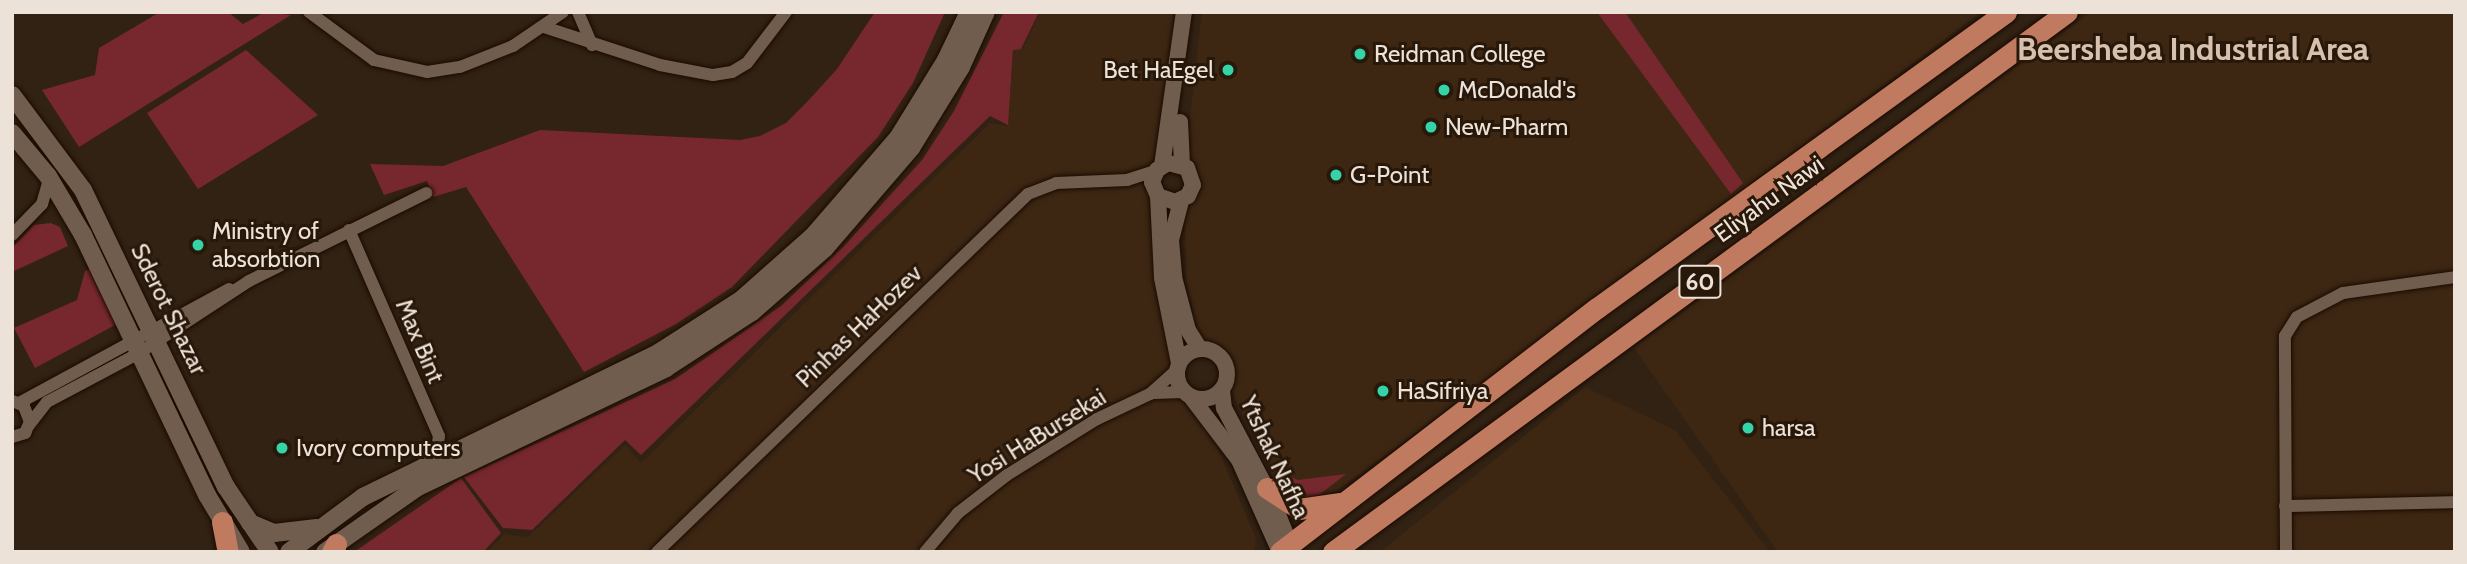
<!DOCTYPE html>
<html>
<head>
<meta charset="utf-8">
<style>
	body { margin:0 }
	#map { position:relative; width:2467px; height:564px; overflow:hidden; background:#322213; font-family:Cabin,sans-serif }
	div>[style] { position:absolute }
	.built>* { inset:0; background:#3d2713 }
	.green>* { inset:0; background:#77282f }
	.roads { filter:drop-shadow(0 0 2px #1a0b01) drop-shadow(0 0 2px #1a0b01) }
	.minor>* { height:12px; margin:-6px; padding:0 6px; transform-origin:6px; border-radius:6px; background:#705d4d }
	.tertiary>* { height:16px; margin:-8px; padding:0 8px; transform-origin:8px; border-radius:8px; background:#705d4d }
	.tertiary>.ring { margin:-8px; padding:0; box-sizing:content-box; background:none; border:16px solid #705d4d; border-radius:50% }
	.secondary>* { height:18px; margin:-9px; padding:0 9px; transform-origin:9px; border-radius:9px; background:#705d4d }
	.trunk>* { height:21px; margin:-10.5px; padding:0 10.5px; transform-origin:10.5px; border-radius:10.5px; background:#c07a60 }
	.dots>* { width:19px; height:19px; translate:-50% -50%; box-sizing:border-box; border:4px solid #28180a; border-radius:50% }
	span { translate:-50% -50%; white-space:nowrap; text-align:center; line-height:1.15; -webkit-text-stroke:6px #28180a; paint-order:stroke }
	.shield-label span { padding:2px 5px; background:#28180a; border:2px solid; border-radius:5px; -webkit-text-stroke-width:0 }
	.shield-label { font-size:23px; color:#ede2d8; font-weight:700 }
	.poi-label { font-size:24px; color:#ede2d8 }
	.left { translate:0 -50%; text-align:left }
	.right { translate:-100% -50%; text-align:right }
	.street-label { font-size:24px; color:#ede2d8 }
	.district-label { font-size:32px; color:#d7c1ae; font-weight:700 }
	.frame { position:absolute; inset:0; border:14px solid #ede2d8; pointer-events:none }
</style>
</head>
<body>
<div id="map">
	<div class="built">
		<i style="clip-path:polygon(1040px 12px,1180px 12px,1153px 212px,1173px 345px,1256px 538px,1254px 552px,487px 552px,505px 534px,528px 537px,625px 445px,641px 463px,990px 123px,1007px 126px,1014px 49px,1023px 48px)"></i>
		<i style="clip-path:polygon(1202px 12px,1451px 13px,1981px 12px,1495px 376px,1322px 501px,1307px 504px,1279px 491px,1231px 390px,1225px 356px,1199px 336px,1187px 284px,1183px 181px)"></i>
		<i style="clip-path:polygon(2091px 12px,2455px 12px,2455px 552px,1778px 552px,1634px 348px)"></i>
		<i style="clip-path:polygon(1585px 387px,1675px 430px,1770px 552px,1380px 552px)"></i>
	</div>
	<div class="green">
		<i style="clip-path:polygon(160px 12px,228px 12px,243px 24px,265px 12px,291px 15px,79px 147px,42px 90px,95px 75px,99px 48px)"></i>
		<i style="clip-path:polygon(875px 12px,945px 12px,913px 83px,878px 137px,732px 287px,676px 324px,584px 372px,466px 187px,433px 197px,427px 181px,384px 195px,370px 164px,443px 166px,540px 130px,740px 140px,760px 136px,786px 123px,807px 102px,837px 69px)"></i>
		<i style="clip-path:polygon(1004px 12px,1039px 12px,1021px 49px,1013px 50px,1008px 125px,990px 116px,641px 455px,625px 440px,532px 530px,503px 528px,464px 477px,675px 379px,781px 306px,844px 246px,922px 160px,954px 111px)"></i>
		<i style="clip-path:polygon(1597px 12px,1625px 12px,1743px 183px,1731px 194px)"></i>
		<i style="clip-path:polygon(246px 50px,318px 115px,198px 189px,147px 113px)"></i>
		<i style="clip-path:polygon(51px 223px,60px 227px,68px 246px,12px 272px,12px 248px,34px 225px)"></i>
		<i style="clip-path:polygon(90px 269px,117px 324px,35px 368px,14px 328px,77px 300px,85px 271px)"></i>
		<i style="clip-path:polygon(1274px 470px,1298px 480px,1346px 474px,1319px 495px,1306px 498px,1286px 490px)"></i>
		<i style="clip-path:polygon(461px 478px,501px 533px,483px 552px,354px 552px)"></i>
	</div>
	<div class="roads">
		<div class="minor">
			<i style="left:309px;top:12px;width:81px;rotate:36.4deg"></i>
			<i style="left:374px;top:60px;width:54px;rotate:12.8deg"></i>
			<i style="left:427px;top:72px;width:33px;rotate:-9deg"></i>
			<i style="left:460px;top:67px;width:57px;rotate:-21.6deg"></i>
			<i style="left:513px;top:46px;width:60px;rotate:-34.2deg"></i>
			<i style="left:578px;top:12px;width:36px;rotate:67deg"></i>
			<i style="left:544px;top:27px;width:122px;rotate:18.1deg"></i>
			<i style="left:660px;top:65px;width:54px;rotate:10.7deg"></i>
			<i style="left:713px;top:75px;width:19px;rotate:-9deg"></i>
			<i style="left:732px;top:72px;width:17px;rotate:-31deg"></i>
			<i style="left:747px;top:63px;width:64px;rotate:-52.6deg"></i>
			<i style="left:349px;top:230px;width:225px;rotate:66.4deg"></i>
			<i style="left:439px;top:436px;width:13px;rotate:99deg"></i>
			<i style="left:437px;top:449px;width:21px;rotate:133deg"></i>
			<i style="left:12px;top:235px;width:43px;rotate:-45.9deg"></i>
			<i style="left:42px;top:204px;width:26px;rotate:-74deg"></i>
			<i style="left:1153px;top:393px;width:31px;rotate:-2deg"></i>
			<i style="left:19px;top:403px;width:239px;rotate:-28.5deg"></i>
			<i style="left:29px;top:425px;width:29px;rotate:-52deg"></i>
			<i style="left:47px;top:402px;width:104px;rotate:-28deg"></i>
			<i style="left:139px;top:353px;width:131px;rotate:-33.2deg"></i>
			<i style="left:249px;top:281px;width:198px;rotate:-26.4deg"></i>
			<i style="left:12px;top:437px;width:14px;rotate:-17deg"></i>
			<i style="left:25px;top:433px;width:12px;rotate:-66deg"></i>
			<i style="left:30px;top:422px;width:17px;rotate:-111deg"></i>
			<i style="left:24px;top:406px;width:12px;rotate:-156deg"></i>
			<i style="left:2285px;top:506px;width:170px;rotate:-1.3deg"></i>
			<i style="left:657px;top:552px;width:516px;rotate:-43.98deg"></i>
			<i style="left:1028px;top:194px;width:30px;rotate:-21deg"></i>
			<i style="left:1056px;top:183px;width:71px;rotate:-2.4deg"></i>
			<i style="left:1127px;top:180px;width:32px;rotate:-18deg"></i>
			<i style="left:925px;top:552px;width:51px;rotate:-49.8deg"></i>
			<i style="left:958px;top:513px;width:62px;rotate:-37.8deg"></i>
			<i style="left:1007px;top:475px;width:106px;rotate:-31.9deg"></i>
			<i style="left:1097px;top:419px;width:59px;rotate:-25.3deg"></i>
			<i style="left:1150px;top:394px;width:36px;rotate:-42deg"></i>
			<i style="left:2286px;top:552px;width:216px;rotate:-90.3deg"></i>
			<i style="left:2285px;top:336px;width:22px;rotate:-58deg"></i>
			<i style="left:2297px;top:317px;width:52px;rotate:-27.6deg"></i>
			<i style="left:2343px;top:293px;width:113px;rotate:-8.1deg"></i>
		</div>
		<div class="tertiary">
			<i style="left:1180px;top:122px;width:43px;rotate:87.3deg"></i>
			<i style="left:1162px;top:166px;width:156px;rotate:-81.9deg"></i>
			<i style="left:1158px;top:196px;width:18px;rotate:19deg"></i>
			<i style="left:1175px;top:202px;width:14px;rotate:-25deg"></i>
			<i style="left:1188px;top:196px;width:12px;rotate:-66deg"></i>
			<i style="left:1193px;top:185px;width:18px;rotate:-109deg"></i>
			<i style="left:1187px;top:168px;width:20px;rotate:-165deg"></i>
			<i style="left:1168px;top:163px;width:13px;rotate:148deg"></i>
			<i style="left:1157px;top:170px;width:13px;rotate:113deg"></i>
			<i style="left:1152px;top:182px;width:15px;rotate:67deg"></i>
			<i style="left:1158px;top:196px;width:82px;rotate:87.2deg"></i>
			<i style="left:1162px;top:278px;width:87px;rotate:78.7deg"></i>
			<i style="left:1181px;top:201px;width:40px;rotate:104.4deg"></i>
			<i style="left:1171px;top:240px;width:37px;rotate:85deg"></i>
			<i style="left:1174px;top:277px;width:55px;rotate:75.2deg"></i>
			<i style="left:1188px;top:330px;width:22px;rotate:58deg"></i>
			<i class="ring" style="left:1177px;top:349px;width:34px;height:34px"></i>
			<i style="left:1222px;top:390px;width:18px;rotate:84deg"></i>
			<i style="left:1224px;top:408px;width:101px;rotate:62.2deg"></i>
			<i style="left:1271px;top:497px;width:59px;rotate:68.2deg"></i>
			<i style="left:1191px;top:397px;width:79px;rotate:52.7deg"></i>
			<i style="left:1239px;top:460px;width:101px;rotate:66deg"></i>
		</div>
		<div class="secondary">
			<i style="left:12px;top:95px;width:119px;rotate:53.2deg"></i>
			<i style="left:83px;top:190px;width:330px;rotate:64.3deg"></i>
			<i style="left:226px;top:487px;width:78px;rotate:55.9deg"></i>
			<i style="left:12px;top:133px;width:56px;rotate:50.1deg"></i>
			<i style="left:48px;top:176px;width:69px;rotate:59.3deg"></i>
			<i style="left:83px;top:235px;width:288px;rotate:64.5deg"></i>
			<i style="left:207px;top:495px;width:66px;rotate:59.2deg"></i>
			<i style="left:250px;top:523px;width:26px;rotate:23deg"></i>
			<i style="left:274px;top:533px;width:43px;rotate:-6.6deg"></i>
			<i style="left:289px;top:552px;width:92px;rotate:-36.6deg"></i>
			<i style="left:363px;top:497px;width:328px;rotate:-26deg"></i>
			<i style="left:658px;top:353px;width:100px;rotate:-32.7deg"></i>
			<i style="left:742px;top:299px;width:95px;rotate:-41.6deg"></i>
			<i style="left:813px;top:236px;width:130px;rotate:-49.1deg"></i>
			<i style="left:898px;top:138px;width:92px;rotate:-58.4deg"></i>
			<i style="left:946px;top:60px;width:53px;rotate:-64.4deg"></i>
			<i style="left:325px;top:552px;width:113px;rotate:-35deg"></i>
			<i style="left:418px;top:487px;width:275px;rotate:-25.6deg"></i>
			<i style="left:666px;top:368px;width:103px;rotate:-33.1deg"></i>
			<i style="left:752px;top:312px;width:97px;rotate:-41.2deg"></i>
			<i style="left:825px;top:248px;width:132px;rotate:-49.3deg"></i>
			<i style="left:911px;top:148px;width:95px;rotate:-58.3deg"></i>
			<i style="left:961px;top:67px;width:60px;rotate:-65.6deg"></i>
		</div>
		<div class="trunk">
			<i style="left:1267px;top:488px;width:38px;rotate:33deg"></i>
			<i style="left:1299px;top:509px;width:40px;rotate:-8.5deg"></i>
			<i style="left:222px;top:522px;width:31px;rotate:79deg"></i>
			<i style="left:332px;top:552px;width:9px;rotate:-63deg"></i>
			<i style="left:1280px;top:552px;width:400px;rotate:-37.6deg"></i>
			<i style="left:1597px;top:308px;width:505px;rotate:-35.89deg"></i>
			<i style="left:1333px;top:552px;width:911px;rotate:-36.34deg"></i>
		</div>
	</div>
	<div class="dots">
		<i style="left:1360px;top:54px;background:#34d4a8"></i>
		<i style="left:1228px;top:70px;background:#34d4a8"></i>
		<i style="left:1444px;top:90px;background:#34d4a8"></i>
		<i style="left:1431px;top:127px;background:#34d4a8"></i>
		<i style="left:1336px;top:175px;background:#34d4a8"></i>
		<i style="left:198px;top:245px;background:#34d4a8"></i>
		<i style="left:1383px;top:391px;background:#34d4a8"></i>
		<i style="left:1748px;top:428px;background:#34d4a8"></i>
		<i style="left:282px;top:448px;background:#34d4a8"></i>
	</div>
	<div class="shield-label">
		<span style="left:1700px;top:282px">60</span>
	</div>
	<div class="poi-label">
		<span class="left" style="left:1374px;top:54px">Reidman College</span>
		<span class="right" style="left:1214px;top:70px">Bet HaEgel</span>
		<span class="left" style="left:1458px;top:90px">McDonald's</span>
		<span class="left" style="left:1445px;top:127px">New-Pharm</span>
		<span class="left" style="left:1350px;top:175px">G-Point</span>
		<span class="left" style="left:212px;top:245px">Ministry of<br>absorbtion</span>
		<span class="left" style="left:1397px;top:391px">HaSifriya</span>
		<span class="left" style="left:1762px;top:428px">harsa</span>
		<span class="left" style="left:296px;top:448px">Ivory computers</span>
	</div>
	<div class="street-label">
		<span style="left:1769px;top:199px;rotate:-36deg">Eliyahu Nawi</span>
		<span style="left:169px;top:309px;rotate:64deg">Sderot Shazar</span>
		<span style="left:859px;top:326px;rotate:-44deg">Pinhas HaHozev</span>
		<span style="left:420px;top:341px;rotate:67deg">Max Bint</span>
		<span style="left:1037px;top:436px;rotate:-32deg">Yosi HaBursekai</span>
		<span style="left:1275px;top:457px;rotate:65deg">Ytshak Nafha</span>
	</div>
	<div class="district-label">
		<span style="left:2193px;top:49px">Beersheba Industrial Area</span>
	</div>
	<div class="frame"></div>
</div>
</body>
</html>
